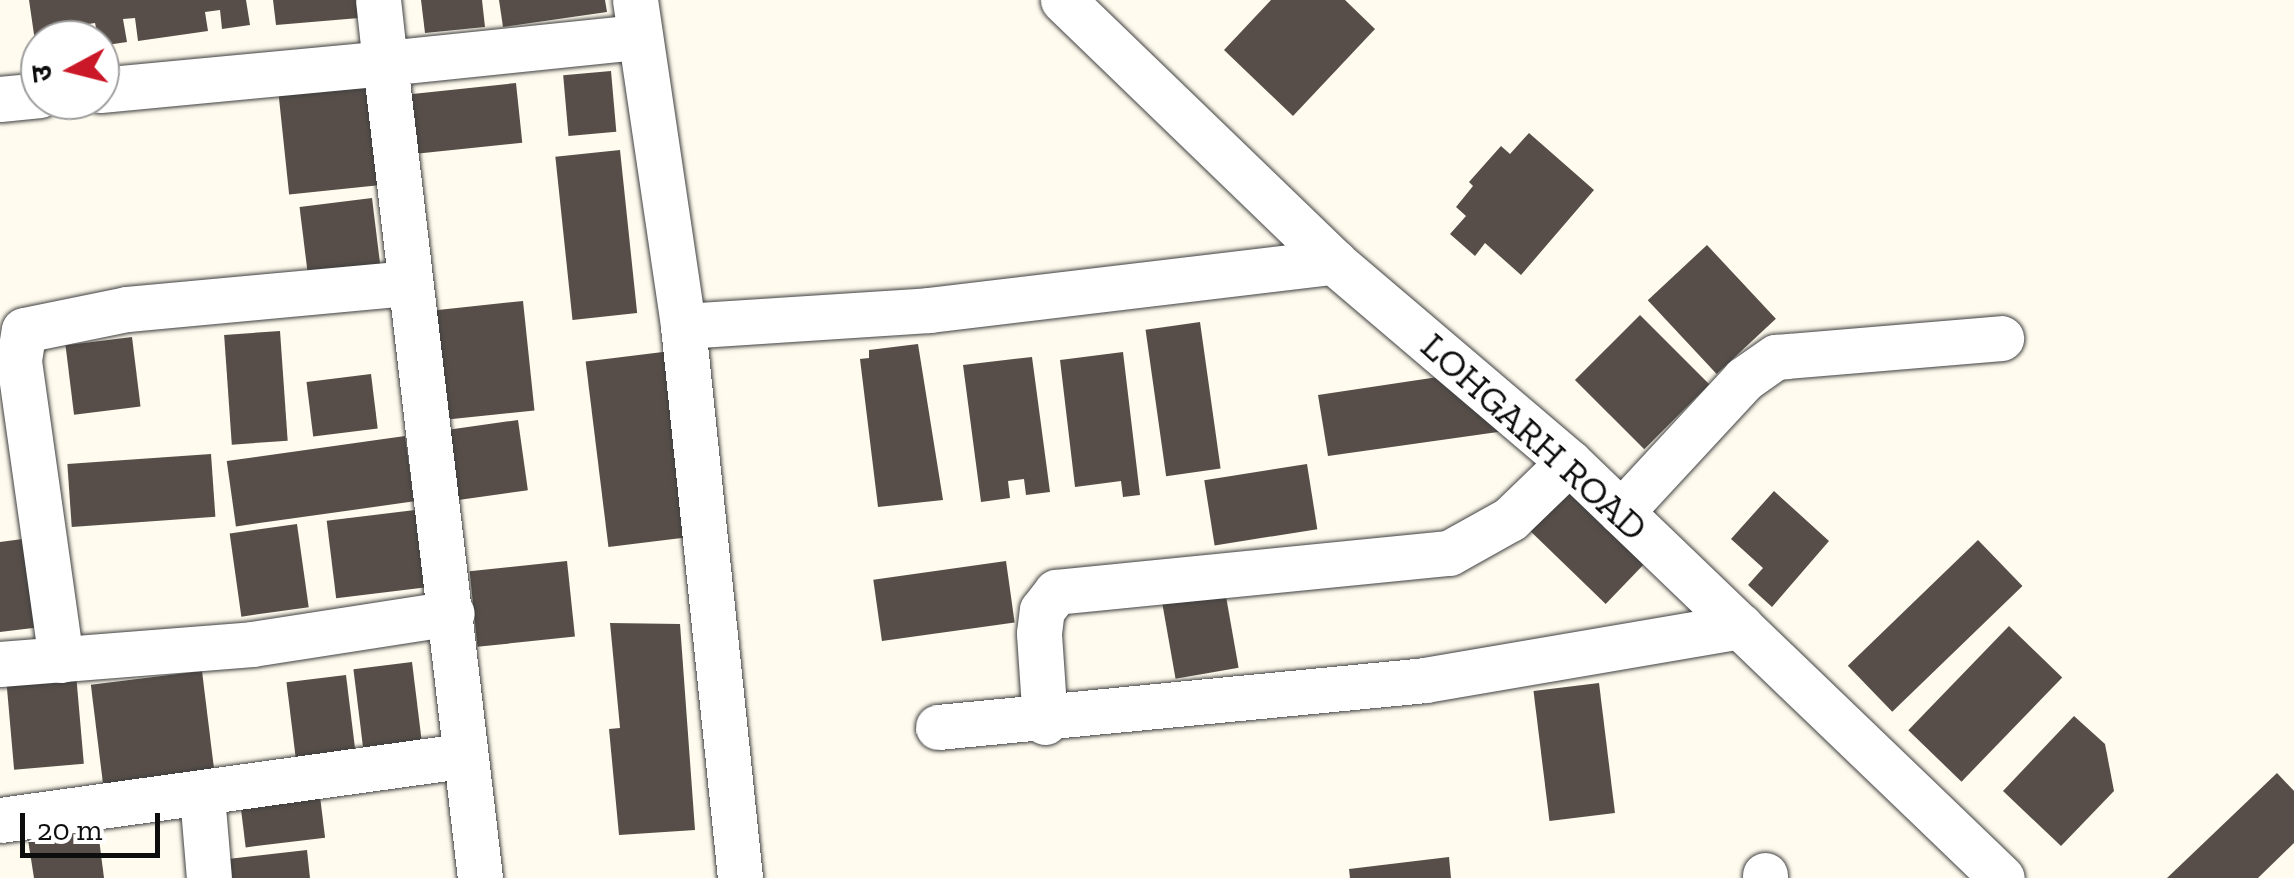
<!DOCTYPE html>
<html>
<head>
<meta charset="utf-8">
<style>
	body { margin:0 }
	#map { position:relative; width:2294px; height:878px; overflow:hidden; background:#fffbee; font-family:"Zilla Slab","Noto Sans Devanagari",serif }
	div>[style] { position:absolute }
	.building>* { inset:0; background:#574e49; transform-origin:0 0 }
	.roads { filter:drop-shadow(0 0 2px #404040) drop-shadow(0 0 2px #404040) }
	.minor>* { height:45px; margin:-22.5px; padding:0 22.5px; transform-origin:22.5px; border-radius:22.5px; background:#fff }
	span { translate:-50% -50%; white-space:nowrap; text-align:center; line-height:1.15; -webkit-text-stroke:10px #fff; paint-order:stroke }
	.street-label { font-size:38px; color:#0d0d0d }
	.north { position:absolute; left:20px; top:20px; width:100px; height:100px; box-sizing:border-box; background:#fff; border:2px solid #9e9e9e; border-radius:50%; rotate:263deg; font-size:28px; font-weight:700; line-height:40px; text-align:center; color:#0d0d0d }
	.north::after { content:''; display:block; margin:auto; width:35px; height:45px; background:#cb1828; clip-path:polygon(50% 0,100% 100%,50% 72%,0 100%) }
	.scale { position:absolute; left:20px; top:813px; width:140px; height:45px; box-sizing:border-box; border:5px solid #0d0d0d; border-top:0; padding-left:12px; font-size:30px; line-height:35px; white-space:nowrap; color:#0d0d0d; -webkit-text-stroke:8px #fff; paint-order:stroke }
</style>
</head>
<body>
<div id="map">
	<div class="building">
		<i style="clip-path:polygon(29px 0,246px 0,250px 25px,222px 29px,220px 10px,205px 12px,208px 31px,138px 41px,135px 18px,123px 19px,127px 42px,100px 46px,95px 23px,82px 25px,84px 40px,40px 40px,38px 62px)"></i>
		<i style="clip-path:polygon(273px 0,358px 0,359px 18px,276px 25px)"></i>
		<i style="clip-path:polygon(421px 0,482px 0,485px 27px,425px 33px)"></i>
		<i style="clip-path:polygon(499px 0,605px 0,607px 12px,503px 27px)"></i>
		<i style="clip-path:polygon(1271px 0,1345px 0,1375px 29px,1293px 116px,1224px 50px)"></i>
		<i style="left:611px;top:71px;width:61px;height:48px;rotate:85deg"></i>
		<i style="left:374px;top:74px;width:111px;height:97px;rotate:84deg"></i>
		<i style="left:516px;top:83px;width:60px;height:109px;rotate:84deg"></i>
		<i style="clip-path:polygon(1529px 133px,1594px 190px,1521px 275px,1485px 243px,1475px 256px,1450px 234px,1466px 216px,1456px 207px,1473px 186px,1469px 182px,1501px 146px,1510px 154px)"></i>
		<i style="left:620px;top:150px;width:164px;height:65px;rotate:84deg"></i>
		<i style="left:372px;top:198px;width:70px;height:73px;rotate:83deg"></i>
		<i style="left:1707px;top:245px;width:101px;height:81px;rotate:47deg"></i>
		<i style="left:523px;top:301px;width:110px;height:102px;rotate:84deg"></i>
		<i style="left:1640px;top:315px;width:98px;height:92px;rotate:45deg"></i>
		<i style="left:1200px;top:322px;width:148px;height:55px;rotate:82deg"></i>
		<i style="left:280px;top:331px;width:110px;height:56px;rotate:86deg"></i>
		<i style="left:132px;top:337px;width:70px;height:67px;rotate:83deg"></i>
		<i style="clip-path:polygon(918px 344px,943px 500px,878px 507px,860px 359px,869px 358px,869px 350px)"></i>
		<i style="left:671px;top:351px;width:187px;height:86px;rotate:83deg"></i>
		<i style="clip-path:polygon(1123px 352px,1140px 495px,1123px 497px,1121px 481px,1075px 487px,1060px 360px)"></i>
		<i style="clip-path:polygon(1032px 357px,1050px 492px,1026px 495px,1024px 479px,1008px 481px,1010px 498px,981px 502px,963px 365px)"></i>
		<i style="left:371px;top:374px;width:55px;height:65px;rotate:83deg"></i>
		<i style="clip-path:polygon(1458px 374px,1512px 430px,1328px 456px,1318px 395px)"></i>
		<i style="left:518px;top:420px;width:71px;height:72px;rotate:82deg"></i>
		<i style="left:405px;top:436px;width:66px;height:180px;rotate:82deg"></i>
		<i style="left:211px;top:454px;width:63px;height:144px;rotate:86deg"></i>
		<i style="left:1307px;top:464px;width:66px;height:104px;rotate:81deg"></i>
		<i style="left:1566px;top:478px;width:116px;height:63px;rotate:44deg"></i>
		<i style="clip-path:polygon(1774px 491px,1829px 541px,1772px 607px,1748px 585px,1763px 568px,1731px 539px)"></i>
		<i style="left:415px;top:510px;width:78px;height:89px;rotate:83deg"></i>
		<i style="left:297px;top:524px;width:84px;height:68px;rotate:82deg"></i>
		<i style="clip-path:polygon(30px 538px,41px 627px,0 632px,0 542px)"></i>
		<i style="left:1978px;top:540px;width:64px;height:181px;rotate:46deg"></i>
		<i style="left:567px;top:561px;width:76px;height:98px;rotate:84deg"></i>
		<i style="left:1006px;top:561px;width:62px;height:134px;rotate:82deg"></i>
		<i style="left:1224px;top:585px;width:84px;height:64px;rotate:80deg"></i>
		<i style="clip-path:polygon(610px 623px,680px 624px,695px 830px,619px 835px,609px 729px,620px 728px)"></i>
		<i style="left:2009px;top:626px;width:74px;height:145px;rotate:44deg"></i>
		<i style="left:412px;top:662px;width:85px;height:59px;rotate:83deg"></i>
		<i style="left:202px;top:671px;width:103px;height:112px;rotate:83deg"></i>
		<i style="left:76px;top:674px;width:90px;height:70px;rotate:85deg"></i>
		<i style="left:346px;top:675px;width:85px;height:60px;rotate:83deg"></i>
		<i style="left:1599px;top:683px;width:131px;height:66px;rotate:83deg"></i>
		<i style="clip-path:polygon(2074px 716px,2105px 744px,2114px 791px,2061px 846px,2003px 791px)"></i>
		<i style="clip-path:polygon(2277px 773px,2294px 791px,2294px 843px,2258px 878px,2167px 878px)"></i>
		<i style="left:319px;top:788px;width:50px;height:80px;rotate:83deg"></i>
		<i style="clip-path:polygon(98px 831px,104px 878px,34px 878px,28px 840px)"></i>
		<i style="clip-path:polygon(307px 850px,310px 878px,230px 878px,228px 859px)"></i>
		<i style="clip-path:polygon(1449px 857px,1451px 878px,1350px 878px,1349px 869px)"></i>
	</div>
	<div class="roads">
		<div class="minor">
			<i style="left:635px;top:0;width:330px;rotate:81.6deg"></i>
			<i style="left:683px;top:326px;width:555px;rotate:84.1deg"></i>
			<i style="left:1063px;top:0;width:377px;rotate:44deg"></i>
			<i style="left:1334px;top:262px;width:309px;rotate:40.4deg"></i>
			<i style="left:1569px;top:462px;width:600px;rotate:43.85deg"></i>
			<i style="left:100px;top:90px;width:286px;rotate:-5.4deg"></i>
			<i style="left:385px;top:63px;width:63px;rotate:-96.3deg"></i>
			<i style="left:0;top:99px;width:40px;rotate:-5.7deg"></i>
			<i style="left:683px;top:326px;width:247px;rotate:-3.7deg"></i>
			<i style="left:929px;top:310px;width:408px;rotate:-6.8deg"></i>
			<i style="left:1621px;top:512px;width:181px;rotate:-47.2deg"></i>
			<i style="left:1744px;top:379px;width:39px;rotate:-35deg"></i>
			<i style="left:1776px;top:357px;width:226px;rotate:-4.8deg"></i>
			<i style="left:61px;top:660px;width:303px;rotate:-98deg"></i>
			<i style="left:19px;top:360px;width:30px;rotate:-81deg"></i>
			<i style="left:24px;top:330px;width:105px;rotate:-11.5deg"></i>
			<i style="left:127px;top:309px;width:281px;rotate:-5.3deg"></i>
			<i style="left:0;top:664px;width:253px;rotate:-4.5deg"></i>
			<i style="left:252px;top:644px;width:202px;rotate:-8.8deg"></i>
			<i style="left:1045px;top:722px;width:89px;rotate:-93.9deg"></i>
			<i style="left:1039px;top:633px;width:23px;rotate:-83deg"></i>
			<i style="left:1042px;top:610px;width:23px;rotate:-52deg"></i>
			<i style="left:1056px;top:592px;width:395px;rotate:-5.7deg"></i>
			<i style="left:1449px;top:553px;width:70px;rotate:-29.1deg"></i>
			<i style="left:1510px;top:519px;width:82px;rotate:-44deg"></i>
			<i style="left:938px;top:727px;width:489px;rotate:-5.5deg"></i>
			<i style="left:1425px;top:680px;width:320px;rotate:-9.7deg"></i>
			<i style="left:202px;top:795px;width:83px;rotate:85.2deg"></i>
			<i style="left:0;top:820px;width:468px;rotate:-7.9deg"></i>
			<i style="left:1765px;top:875px;width:3px;rotate:90deg"></i>
			<i style="left:480px;top:878px;width:821px;rotate:-96.65deg"></i>
			<i style="left:385px;top:63px;width:254px;rotate:-5.9deg"></i>
		</div>
	</div>
	<div class="street-label">
		<span style="left:1534px;top:437px;rotate:42deg">LOHGARH ROAD</span>
	</div>
	<div class="north">उ</div>
	<div class="scale">20 m</div>
</div>
</body>
</html>
